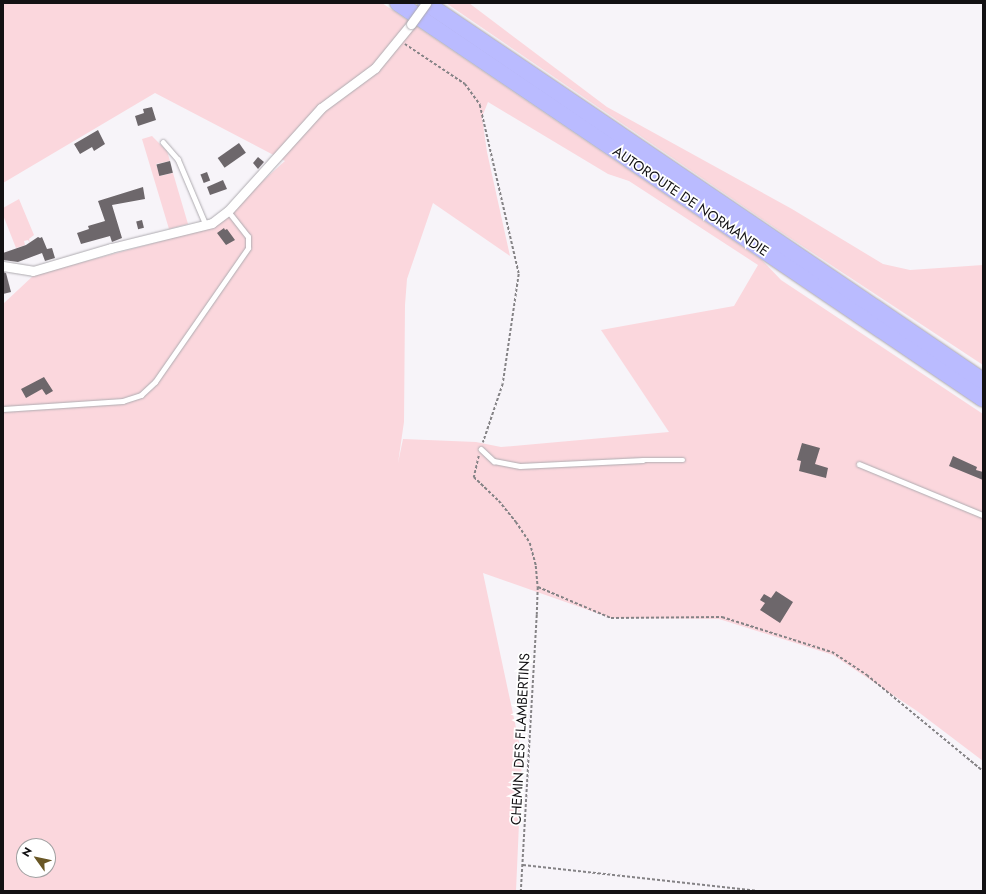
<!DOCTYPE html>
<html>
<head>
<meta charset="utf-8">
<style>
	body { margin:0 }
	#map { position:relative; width:986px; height:894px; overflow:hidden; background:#f7f4f9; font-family:Jost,sans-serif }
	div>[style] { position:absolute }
	.green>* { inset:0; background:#fbd7dd }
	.building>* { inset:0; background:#6d676b; transform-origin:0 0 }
	.path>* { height:1.5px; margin-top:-0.75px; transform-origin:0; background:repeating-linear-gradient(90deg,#858386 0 3px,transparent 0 5px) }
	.roads { filter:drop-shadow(0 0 1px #aeabb0) drop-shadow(0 0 1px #aeabb0) }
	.service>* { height:4.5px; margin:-2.25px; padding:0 2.25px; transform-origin:2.25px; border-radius:2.25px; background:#fff }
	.minor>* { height:9px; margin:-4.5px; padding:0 4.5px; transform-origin:4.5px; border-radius:4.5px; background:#fff }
	.motorway>* { height:16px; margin:-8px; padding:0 8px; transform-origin:8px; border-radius:8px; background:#babbff }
	.bridges { filter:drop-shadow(0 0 1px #aeabb0) drop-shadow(0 0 1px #aeabb0) }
	.minor-bridge>* { height:9px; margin:-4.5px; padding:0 4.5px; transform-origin:4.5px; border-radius:4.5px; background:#fff }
	span { translate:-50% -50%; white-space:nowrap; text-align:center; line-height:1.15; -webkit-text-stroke:3.5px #fff; paint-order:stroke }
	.street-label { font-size:14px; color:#121113 }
	.frame { position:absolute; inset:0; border:4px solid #121113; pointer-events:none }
	.north { position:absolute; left:16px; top:838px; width:40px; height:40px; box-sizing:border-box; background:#fff; border:1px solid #a0a0a1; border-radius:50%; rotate:303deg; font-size:11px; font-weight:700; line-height:16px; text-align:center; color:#121113 }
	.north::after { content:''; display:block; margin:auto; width:14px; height:18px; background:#695725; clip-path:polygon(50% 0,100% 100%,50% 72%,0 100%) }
</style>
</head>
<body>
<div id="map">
	<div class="green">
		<i style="clip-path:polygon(evenodd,3px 3px,382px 3px,762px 260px,781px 280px,983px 414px,983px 761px,917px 711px,833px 655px,719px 619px,611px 618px,483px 573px,522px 756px,516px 891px,3px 891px,3px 304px,34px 275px,210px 228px,285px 161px,155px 93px,3px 183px,3px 3px,488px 102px,608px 174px,629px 181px,758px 265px,734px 306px,601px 330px,669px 432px,501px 447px,476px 442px,403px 439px,398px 463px,404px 422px,405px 305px,407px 279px,433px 203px,510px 256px,487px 152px,482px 117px,488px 102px,3px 3px,24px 846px,48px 846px,48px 870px,24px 870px,24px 846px)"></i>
		<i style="clip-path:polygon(446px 3px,469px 3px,607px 107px,792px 209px,883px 264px,910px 270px,983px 265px,983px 365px,781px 232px)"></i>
		<i style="clip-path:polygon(152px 136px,167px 151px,170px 161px,156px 164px,160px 176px,173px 173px,188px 224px,169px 229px,142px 139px)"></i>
		<i style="clip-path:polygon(19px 199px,34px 235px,29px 239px,30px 243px,28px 240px,24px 241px,25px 245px,16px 248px,3px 215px,3px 208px)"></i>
	</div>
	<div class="building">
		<i style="clip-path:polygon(152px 107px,156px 120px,138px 126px,135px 116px,144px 113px,143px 109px)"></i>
		<i style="clip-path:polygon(98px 130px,105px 144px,94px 151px,92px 147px,80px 154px,74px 144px)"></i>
		<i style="left:239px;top:143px;width:12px;height:26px;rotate:55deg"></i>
		<i style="clip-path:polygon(258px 157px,264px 162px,258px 169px,253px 163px)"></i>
		<i style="left:170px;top:161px;width:12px;height:14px;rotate:76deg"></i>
		<i style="left:207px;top:172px;width:9px;height:7px;rotate:69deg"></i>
		<i style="clip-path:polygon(223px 180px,227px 189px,210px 195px,207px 187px)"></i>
		<i style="clip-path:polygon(143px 187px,145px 199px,112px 205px,122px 238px,112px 242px,110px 236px,81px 244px,77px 233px,89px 229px,88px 226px,105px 221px,98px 201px)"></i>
		<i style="left:142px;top:220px;width:8px;height:6px;rotate:76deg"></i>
		<i style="clip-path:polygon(224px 228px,225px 230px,227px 229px,235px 240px,226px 245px,217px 233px)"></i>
		<i style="clip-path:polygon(38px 237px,40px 238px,42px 237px,47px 249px,52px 248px,55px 258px,45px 261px,42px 253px,18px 262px,3px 260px,3px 253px,26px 245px)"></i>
		<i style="clip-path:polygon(3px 272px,6px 273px,11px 292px,3px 294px)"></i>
		<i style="clip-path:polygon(44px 377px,53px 391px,46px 395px,42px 389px,26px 398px,21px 389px)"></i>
		<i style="clip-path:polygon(802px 443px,820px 448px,815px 464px,828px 468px,826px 478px,799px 471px,801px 461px,797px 460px)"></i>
		<i style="clip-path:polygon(953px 456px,977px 467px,976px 470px,983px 472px,983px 480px,949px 466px)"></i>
		<i style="clip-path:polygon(776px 591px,793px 602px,780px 623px,760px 610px,765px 603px,760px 600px,764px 594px,771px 598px)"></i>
	</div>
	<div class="path">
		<i style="left:405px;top:44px;width:72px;rotate:33.7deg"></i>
		<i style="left:465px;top:84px;width:26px;rotate:54deg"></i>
		<i style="left:480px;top:105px;width:173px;rotate:77deg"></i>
		<i style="left:519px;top:274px;width:111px;rotate:98.3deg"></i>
		<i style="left:503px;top:384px;width:62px;rotate:108.7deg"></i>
		<i style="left:479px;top:456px;width:22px;rotate:103deg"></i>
		<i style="left:474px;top:477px;width:35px;rotate:44deg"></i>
		<i style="left:499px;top:501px;width:27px;rotate:51deg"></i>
		<i style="left:516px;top:522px;width:25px;rotate:56deg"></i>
		<i style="left:530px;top:543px;width:24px;rotate:75deg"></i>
		<i style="left:536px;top:566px;width:21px;rotate:85deg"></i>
		<i style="left:538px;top:587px;width:28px;rotate:92deg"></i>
		<i style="left:537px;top:615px;width:276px;rotate:93.3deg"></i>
		<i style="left:538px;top:587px;width:79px;rotate:23deg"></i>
		<i style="left:611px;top:618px;width:111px;rotate:-0.5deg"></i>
		<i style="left:722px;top:617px;width:115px;rotate:17.7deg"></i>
		<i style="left:832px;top:652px;width:42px;rotate:33.3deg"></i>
		<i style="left:867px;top:675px;width:151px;rotate:39.6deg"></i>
		<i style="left:523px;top:865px;width:235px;rotate:6.3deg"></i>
	</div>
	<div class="roads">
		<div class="service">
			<i style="left:163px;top:142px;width:23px;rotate:49deg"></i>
			<i style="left:178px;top:159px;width:72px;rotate:67deg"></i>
			<i style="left:3px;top:409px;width:120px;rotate:-3.8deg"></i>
			<i style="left:123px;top:401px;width:19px;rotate:-18deg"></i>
			<i style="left:141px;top:395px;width:19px;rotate:-43deg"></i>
			<i style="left:155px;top:382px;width:163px;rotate:-55.2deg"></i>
			<i style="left:248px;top:248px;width:11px;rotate:-90deg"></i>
			<i style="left:248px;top:237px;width:33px;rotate:-128deg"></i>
			<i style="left:481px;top:449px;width:18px;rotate:43deg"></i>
			<i style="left:494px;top:461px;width:26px;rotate:11deg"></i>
			<i style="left:520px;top:466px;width:123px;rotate:-2.8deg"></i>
			<i style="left:643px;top:460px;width:40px"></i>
			<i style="left:859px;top:464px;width:134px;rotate:22.4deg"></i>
		</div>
		<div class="minor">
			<i style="left:3px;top:266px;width:30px;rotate:9deg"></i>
			<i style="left:33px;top:271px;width:81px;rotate:-16.4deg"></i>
			<i style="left:111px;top:248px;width:104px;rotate:-13.9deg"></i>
			<i style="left:212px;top:223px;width:20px;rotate:-37deg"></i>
			<i style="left:228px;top:211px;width:139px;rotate:-47.9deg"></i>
			<i style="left:321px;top:108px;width:67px;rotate:-36.5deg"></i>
			<i style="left:375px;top:68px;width:57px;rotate:-50.7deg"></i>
		</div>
		<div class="motorway">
			<i style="left:398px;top:3px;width:706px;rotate:34.09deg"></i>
			<i style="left:426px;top:3px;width:673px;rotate:34.16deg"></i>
		</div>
	</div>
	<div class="bridges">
		<div class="minor-bridge">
			<i style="left:411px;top:24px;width:26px;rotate:-54deg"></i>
		</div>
	</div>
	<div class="street-label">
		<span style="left:691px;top:201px;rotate:34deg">AUTOROUTE DE NORMANDIE</span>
		<span style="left:520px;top:739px;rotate:-87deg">CHEMIN DES FLAMBERTINS</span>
	</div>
	<div class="frame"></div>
	<div class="north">N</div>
</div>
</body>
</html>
